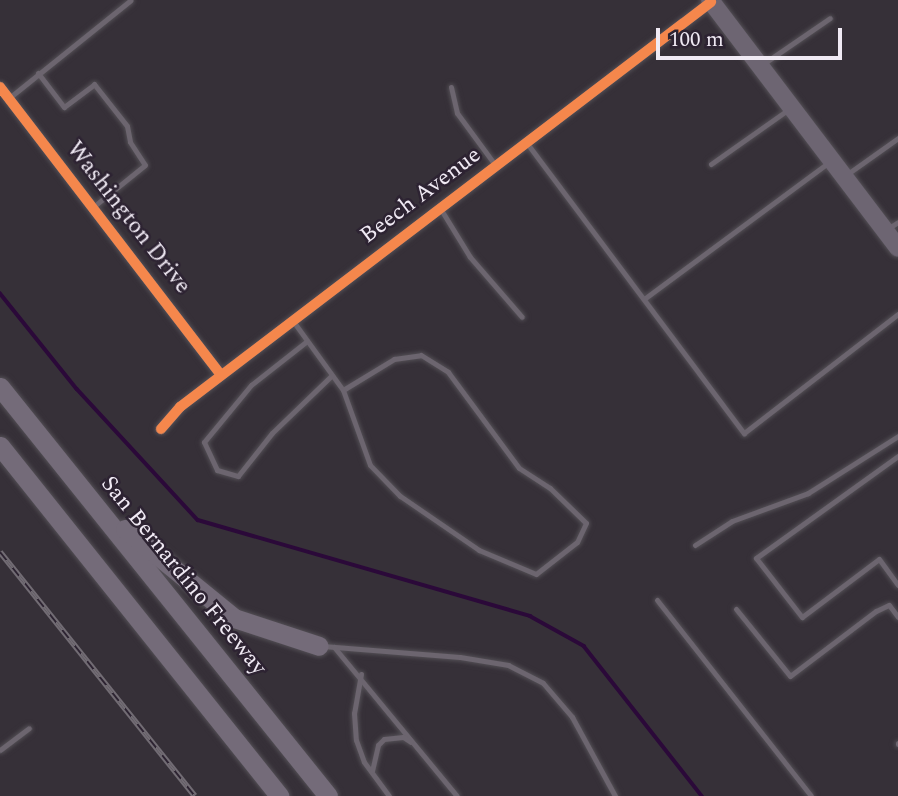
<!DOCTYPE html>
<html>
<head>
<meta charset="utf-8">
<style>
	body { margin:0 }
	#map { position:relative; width:898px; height:796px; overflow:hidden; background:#363038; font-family:Spectral,serif }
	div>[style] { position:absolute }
	.stream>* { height:3.5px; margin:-1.75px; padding:0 1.75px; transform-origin:1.75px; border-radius:1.75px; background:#2b0939 }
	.roads { filter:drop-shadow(0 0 2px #534f55) drop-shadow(0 0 2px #534f55) }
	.lane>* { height:5px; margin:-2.5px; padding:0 2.5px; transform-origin:2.5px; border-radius:2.5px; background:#6c656f }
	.street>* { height:10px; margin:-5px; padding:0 5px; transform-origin:5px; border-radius:5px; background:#6c656f }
	.primary>* { height:18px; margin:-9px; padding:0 9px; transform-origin:9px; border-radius:9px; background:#6d6572 }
	.highway>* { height:19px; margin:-9.5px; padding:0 9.5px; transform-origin:9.5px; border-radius:9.5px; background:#746b79 }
	.rail>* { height:6px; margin-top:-3px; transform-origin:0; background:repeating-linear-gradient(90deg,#2d2332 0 10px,#726c74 0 20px); box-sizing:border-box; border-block:2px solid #726c74 }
	.cycleway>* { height:10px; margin:-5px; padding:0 5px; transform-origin:5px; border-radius:5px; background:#f5874c }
	span { translate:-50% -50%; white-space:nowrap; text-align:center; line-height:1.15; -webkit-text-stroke:5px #2d2332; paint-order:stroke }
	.street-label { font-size:23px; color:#f0eaf4 }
	.scale { position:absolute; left:656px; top:28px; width:186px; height:32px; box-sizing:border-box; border:4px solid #f0eaf4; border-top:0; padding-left:9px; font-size:21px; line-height:24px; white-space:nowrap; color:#f0eaf4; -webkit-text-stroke:5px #2d2332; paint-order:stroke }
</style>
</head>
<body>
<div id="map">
	<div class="stream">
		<i style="left:0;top:293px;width:123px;rotate:51.3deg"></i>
		<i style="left:77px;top:389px;width:178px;rotate:47.3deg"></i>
		<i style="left:198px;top:520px;width:346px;rotate:16.1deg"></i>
		<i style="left:530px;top:616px;width:62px;rotate:29.1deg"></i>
		<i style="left:584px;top:646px;width:191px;rotate:51.8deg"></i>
	</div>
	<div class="roads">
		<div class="lane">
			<i style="left:763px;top:64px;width:81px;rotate:-34.5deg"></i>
			<i style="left:38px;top:73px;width:43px;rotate:52.6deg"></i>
			<i style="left:64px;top:107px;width:38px;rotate:-37deg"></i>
			<i style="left:94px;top:84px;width:53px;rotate:51.8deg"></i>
			<i style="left:127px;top:126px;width:16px;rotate:79deg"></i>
			<i style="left:130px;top:142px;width:27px;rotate:57deg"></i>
			<i style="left:145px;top:165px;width:67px;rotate:141.1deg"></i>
			<i style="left:451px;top:87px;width:27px;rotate:77deg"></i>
			<i style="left:457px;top:113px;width:66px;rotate:53.7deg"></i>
			<i style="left:9px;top:98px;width:156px;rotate:-38.8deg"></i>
			<i style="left:526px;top:142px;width:364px;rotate:53.2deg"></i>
			<i style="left:744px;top:433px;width:195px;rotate:-37.7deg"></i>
			<i style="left:711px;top:164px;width:95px;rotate:-35.2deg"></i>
			<i style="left:846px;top:175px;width:64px;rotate:-35.4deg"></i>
			<i style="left:440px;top:208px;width:57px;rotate:58.5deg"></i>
			<i style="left:470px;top:257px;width:79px;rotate:49.1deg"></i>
			<i style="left:887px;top:229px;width:13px;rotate:-32deg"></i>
			<i style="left:644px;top:299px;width:230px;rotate:-36.5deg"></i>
			<i style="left:293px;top:321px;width:85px;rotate:54.1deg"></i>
			<i style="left:343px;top:390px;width:60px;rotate:-31.3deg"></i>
			<i style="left:394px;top:359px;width:27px;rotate:-8deg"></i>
			<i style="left:421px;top:355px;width:32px;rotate:32deg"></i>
			<i style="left:448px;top:372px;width:119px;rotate:53.5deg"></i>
			<i style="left:519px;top:468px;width:37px;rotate:33deg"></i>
			<i style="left:550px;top:488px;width:50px;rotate:44.2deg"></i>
			<i style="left:586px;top:523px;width:21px;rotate:115deg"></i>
			<i style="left:577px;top:542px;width:52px;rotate:142deg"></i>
			<i style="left:536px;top:574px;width:62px;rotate:-157.2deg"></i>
			<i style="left:479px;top:550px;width:96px;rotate:-145.6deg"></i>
			<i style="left:400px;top:496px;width:43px;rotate:-134.1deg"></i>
			<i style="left:370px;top:465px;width:80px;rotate:-109.8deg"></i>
			<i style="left:307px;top:341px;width:71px;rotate:141.8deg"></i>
			<i style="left:251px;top:385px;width:74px;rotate:129.5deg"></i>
			<i style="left:204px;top:442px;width:31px;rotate:65deg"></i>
			<i style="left:217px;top:470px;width:22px;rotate:16deg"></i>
			<i style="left:238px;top:476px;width:55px;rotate:-51.7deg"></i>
			<i style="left:272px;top:433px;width:83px;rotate:-44deg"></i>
			<i style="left:898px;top:456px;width:175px;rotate:144.3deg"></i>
			<i style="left:756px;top:558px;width:75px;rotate:52.1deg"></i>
			<i style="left:802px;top:617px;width:96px;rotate:-37deg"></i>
			<i style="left:879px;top:559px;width:32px;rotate:54deg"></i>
			<i style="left:695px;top:545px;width:44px;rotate:-33deg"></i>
			<i style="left:732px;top:521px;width:81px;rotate:-20.2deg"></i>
			<i style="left:808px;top:493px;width:107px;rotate:-32.3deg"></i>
			<i style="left:657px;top:600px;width:249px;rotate:51.8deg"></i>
			<i style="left:736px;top:609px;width:86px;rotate:51.1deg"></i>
			<i style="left:790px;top:676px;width:108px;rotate:-37.1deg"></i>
			<i style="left:876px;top:611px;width:14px;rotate:-25deg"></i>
			<i style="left:889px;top:605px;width:15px;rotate:53deg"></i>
			<i style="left:323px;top:646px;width:137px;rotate:4.6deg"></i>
			<i style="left:460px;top:657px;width:49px;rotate:9.5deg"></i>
			<i style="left:508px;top:665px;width:39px;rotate:27deg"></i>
			<i style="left:543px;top:683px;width:45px;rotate:49.5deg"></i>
			<i style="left:572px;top:717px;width:90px;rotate:61.4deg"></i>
			<i style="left:334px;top:647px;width:193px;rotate:50.5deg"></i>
			<i style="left:361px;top:674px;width:40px;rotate:100deg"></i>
			<i style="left:354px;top:713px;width:27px;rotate:86deg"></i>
			<i style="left:356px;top:740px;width:23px;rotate:70deg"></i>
			<i style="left:364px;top:762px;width:42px;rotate:53.7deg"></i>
			<i style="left:898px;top:743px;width:1px;rotate:90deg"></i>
			<i style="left:0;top:750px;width:36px;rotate:-37deg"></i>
			<i style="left:372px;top:771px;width:27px;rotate:-77deg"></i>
			<i style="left:378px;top:745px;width:8px;rotate:-45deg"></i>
			<i style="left:384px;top:739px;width:19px;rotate:-6deg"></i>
			<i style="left:403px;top:737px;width:9px;rotate:32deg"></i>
		</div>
		<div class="street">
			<i style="left:0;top:87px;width:363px;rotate:52.5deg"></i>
			<i style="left:161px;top:429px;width:29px;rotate:-49deg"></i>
			<i style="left:180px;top:407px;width:668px;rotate:-37.33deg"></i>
		</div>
		<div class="primary">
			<i style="left:710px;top:0;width:311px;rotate:52.8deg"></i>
		</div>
		<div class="highway">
			<i style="left:0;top:387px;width:524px;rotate:51.27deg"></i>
			<i style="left:0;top:446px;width:448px;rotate:51.4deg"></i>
			<i style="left:125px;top:529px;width:141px;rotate:39.2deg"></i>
			<i style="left:234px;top:618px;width:89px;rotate:18.2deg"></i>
		</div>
	</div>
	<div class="rail">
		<i style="left:0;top:552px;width:312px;rotate:51.4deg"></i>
	</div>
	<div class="cycleway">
		<i style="left:0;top:87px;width:363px;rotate:52.5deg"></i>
		<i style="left:161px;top:429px;width:29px;rotate:-49deg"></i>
		<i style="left:180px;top:407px;width:668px;rotate:-37.33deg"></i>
	</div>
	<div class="street-label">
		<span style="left:421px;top:196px;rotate:-37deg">Beech Avenue</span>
		<span style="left:128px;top:218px;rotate:52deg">Washington Drive</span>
		<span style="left:183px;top:576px;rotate:51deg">San Bernardino Freeway</span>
	</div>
	<div class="scale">100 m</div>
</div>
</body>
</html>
